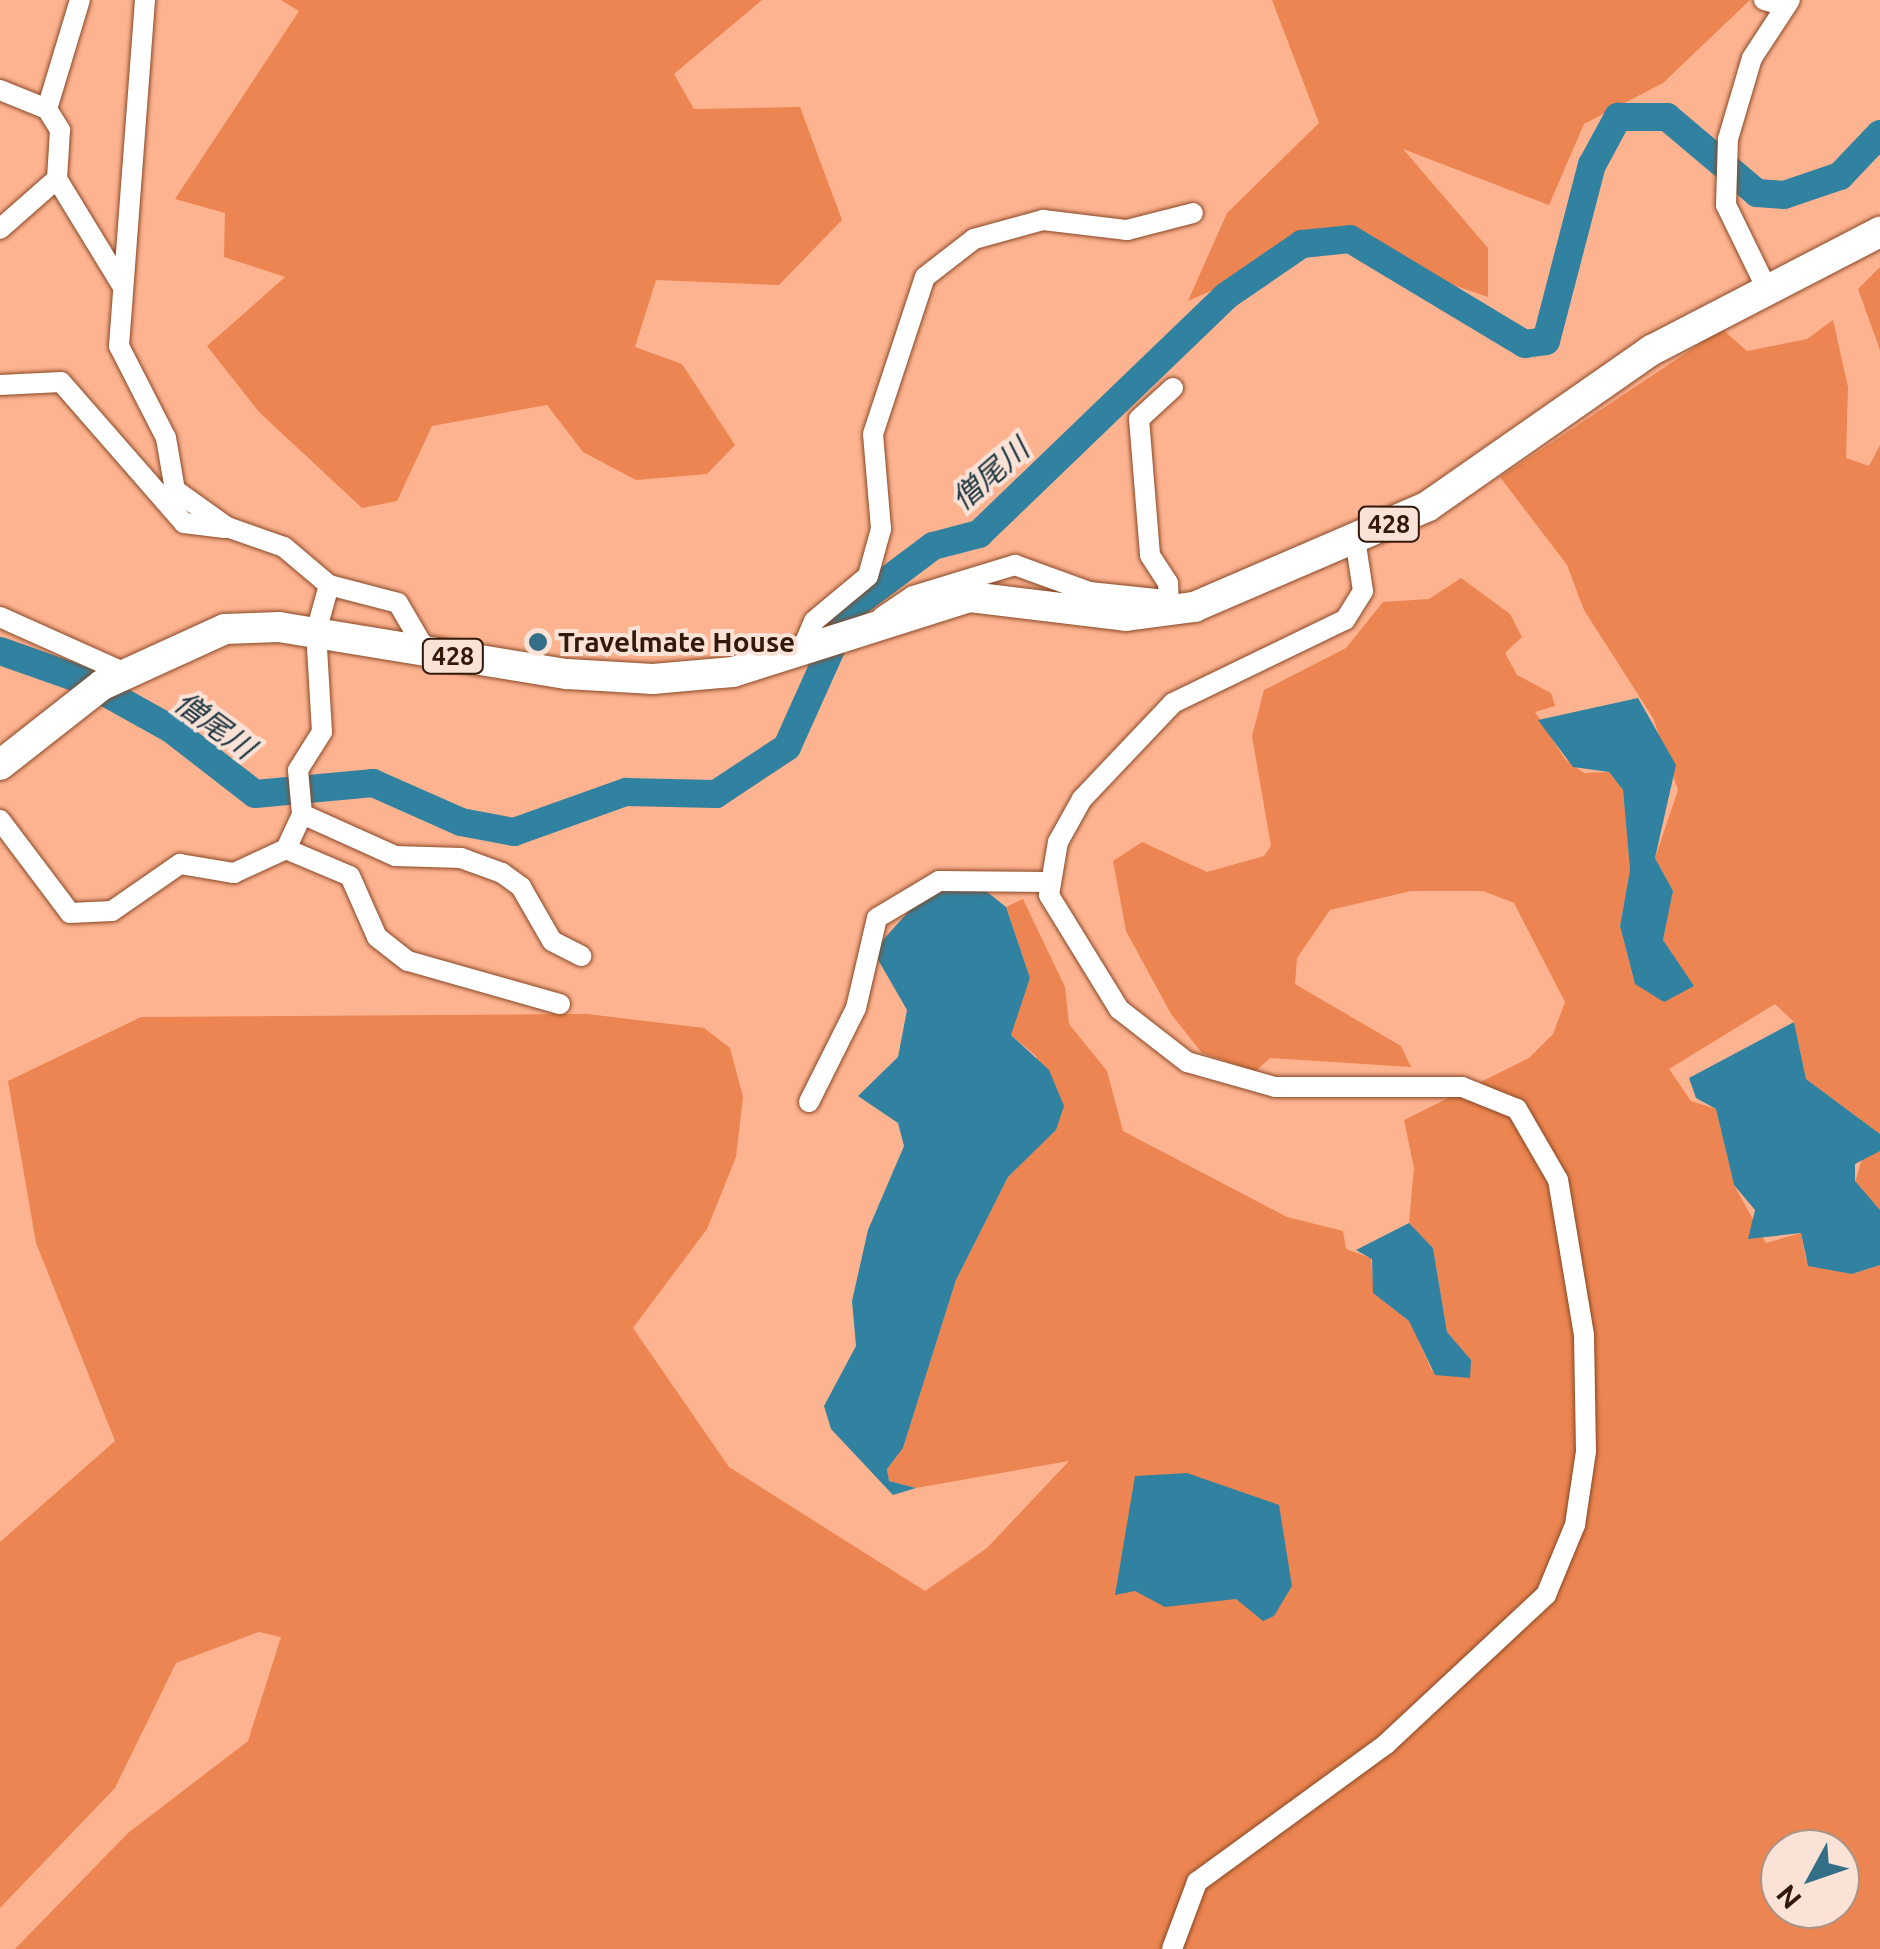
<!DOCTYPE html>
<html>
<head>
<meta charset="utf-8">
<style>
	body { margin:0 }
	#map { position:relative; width:1880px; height:1949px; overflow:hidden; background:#feb390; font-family:Ubuntu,"Noto Sans JP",sans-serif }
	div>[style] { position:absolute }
	.green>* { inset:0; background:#ec8551 }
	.water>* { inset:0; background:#3182a0 }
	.river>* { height:28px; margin:-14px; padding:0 14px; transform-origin:14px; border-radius:14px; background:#3182a0 }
	.roads { filter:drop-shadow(0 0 2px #884826) drop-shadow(0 0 2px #884826) }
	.minor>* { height:20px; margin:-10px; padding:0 10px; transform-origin:10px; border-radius:10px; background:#fff }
	.highway>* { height:30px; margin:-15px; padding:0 15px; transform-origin:15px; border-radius:15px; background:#fff }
	.dots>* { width:28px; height:28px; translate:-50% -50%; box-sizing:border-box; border:5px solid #fae2d7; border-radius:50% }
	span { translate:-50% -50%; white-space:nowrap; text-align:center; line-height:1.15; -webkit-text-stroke:8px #fae2d7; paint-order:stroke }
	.shield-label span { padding:2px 8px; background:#fae2d7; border:2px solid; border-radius:8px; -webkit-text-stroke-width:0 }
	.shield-label { font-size:25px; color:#34190b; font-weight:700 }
	.poi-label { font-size:28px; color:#34190b; font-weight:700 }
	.left { translate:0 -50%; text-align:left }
	.water-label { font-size:30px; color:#1d3640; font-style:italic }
	.north { position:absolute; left:1760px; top:1829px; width:100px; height:100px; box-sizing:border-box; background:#fae2d7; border:2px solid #ab9285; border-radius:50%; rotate:230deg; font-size:28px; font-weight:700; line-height:40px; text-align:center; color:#34190b }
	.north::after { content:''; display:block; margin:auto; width:35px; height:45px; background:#346f87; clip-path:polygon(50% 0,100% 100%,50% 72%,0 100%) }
</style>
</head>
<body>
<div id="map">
	<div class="green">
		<i style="clip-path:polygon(281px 0,762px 0,674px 74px,694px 109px,800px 107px,842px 220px,779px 285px,656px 280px,635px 347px,682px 364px,735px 445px,707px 474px,636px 480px,583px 452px,547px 405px,432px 426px,397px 501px,362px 508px,259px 412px,207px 346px,285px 277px,224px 257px,225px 213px,175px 199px,299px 11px)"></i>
		<i style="clip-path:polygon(1272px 0,1750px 0,1663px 83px,1584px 124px,1549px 205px,1403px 149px,1488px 248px,1488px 297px,1324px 241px,1188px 301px,1227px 213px,1319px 123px)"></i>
		<i style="clip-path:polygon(1880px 267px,1880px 350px,1858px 289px)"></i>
		<i style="clip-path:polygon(evenodd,1833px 320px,1848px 387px,1846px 458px,1869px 466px,1880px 445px,1880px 1134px,1806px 1079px,1794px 1022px,1775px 1004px,1669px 1069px,1691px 1101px,1716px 1109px,1734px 1185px,1766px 1243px,1801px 1233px,1806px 1260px,1852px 1274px,1880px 1265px,1880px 1949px,15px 1949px,128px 1833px,248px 1741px,281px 1637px,259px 1632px,176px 1663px,115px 1788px,0 1908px,0 1542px,115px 1441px,36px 1243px,8px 1081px,141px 1017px,587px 1014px,704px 1028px,730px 1048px,743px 1097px,736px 1157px,707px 1229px,633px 1328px,729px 1467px,925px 1591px,987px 1548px,1069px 1461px,916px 1488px,889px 1481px,887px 1469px,903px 1448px,956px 1280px,1008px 1177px,1056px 1130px,1036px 1056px,1010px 1034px,1030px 978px,1006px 907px,1023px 899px,1065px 987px,1069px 1024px,1107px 1071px,1123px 1131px,1287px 1217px,1343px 1231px,1346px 1249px,1371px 1258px,1374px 1293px,1410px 1322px,1432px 1371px,1470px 1360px,1447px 1332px,1433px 1248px,1409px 1223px,1414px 1168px,1404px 1120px,1529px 1058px,1553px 1034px,1565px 1002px,1514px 903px,1483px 891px,1411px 891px,1330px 910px,1297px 958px,1295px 984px,1401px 1046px,1411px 1067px,1270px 1058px,1256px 1071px,1202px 1053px,1171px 1014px,1126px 931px,1113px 861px,1142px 842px,1207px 872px,1264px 856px,1271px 846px,1252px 736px,1264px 690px,1346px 648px,1383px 602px,1429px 599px,1461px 578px,1510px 614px,1522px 637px,1505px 653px,1517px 675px,1551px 693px,1555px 706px,1535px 712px,1565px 759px,1584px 773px,1609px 772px,1623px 790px,1630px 870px,1620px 926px,1635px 984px,1694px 987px,1663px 940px,1673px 891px,1655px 858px,1678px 790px,1653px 718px,1584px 610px,1567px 565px,1500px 477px,1722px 329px,1747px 351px,1807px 339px,1833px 320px,1780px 1849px,1840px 1849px,1840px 1909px,1780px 1909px,1780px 1849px)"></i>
		<i style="clip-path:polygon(1880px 1151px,1880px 1210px,1855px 1182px,1864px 1152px)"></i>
	</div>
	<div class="water">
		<i style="clip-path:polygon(1638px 698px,1676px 765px,1655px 858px,1673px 891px,1663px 940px,1694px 986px,1664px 1002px,1635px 984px,1620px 926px,1630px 870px,1623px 790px,1609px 772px,1573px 767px,1538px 720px)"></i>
		<i style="clip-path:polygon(928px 890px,986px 891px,1006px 907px,1030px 978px,1011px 1035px,1049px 1070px,1064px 1106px,1056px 1130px,1008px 1177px,956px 1280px,903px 1448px,887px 1469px,889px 1481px,916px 1488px,893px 1495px,831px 1429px,824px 1406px,856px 1346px,852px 1301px,868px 1230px,904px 1146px,898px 1123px,858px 1096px,898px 1057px,907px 1010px,873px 951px)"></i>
		<i style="clip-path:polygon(1794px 1022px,1806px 1079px,1880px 1134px,1880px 1151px,1855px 1164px,1855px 1181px,1880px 1210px,1880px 1265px,1852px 1274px,1808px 1266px,1801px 1233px,1748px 1239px,1755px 1210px,1734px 1185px,1716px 1109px,1696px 1098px,1689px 1078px)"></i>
		<i style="clip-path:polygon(1409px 1223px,1433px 1248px,1447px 1332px,1471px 1360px,1470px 1378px,1435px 1375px,1409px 1321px,1373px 1293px,1372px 1259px,1356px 1250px)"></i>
		<i style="clip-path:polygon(1187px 1473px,1279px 1505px,1292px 1586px,1274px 1616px,1263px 1621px,1236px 1599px,1165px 1607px,1135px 1591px,1115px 1595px,1135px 1476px)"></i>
	</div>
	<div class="river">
		<i style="left:0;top:651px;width:90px;rotate:19.4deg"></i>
		<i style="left:85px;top:681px;width:98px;rotate:29.2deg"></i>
		<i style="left:171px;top:729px;width:106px;rotate:37.7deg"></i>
		<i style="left:255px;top:794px;width:119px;rotate:-5.3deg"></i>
		<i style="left:373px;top:783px;width:96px;rotate:23.9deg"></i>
		<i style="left:461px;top:822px;width:54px;rotate:10.7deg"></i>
		<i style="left:514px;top:832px;width:119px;rotate:-19.7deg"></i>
		<i style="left:626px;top:792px;width:90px;rotate:1.3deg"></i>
		<i style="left:716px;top:794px;width:85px;rotate:-33.5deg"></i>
		<i style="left:787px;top:747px;width:151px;rotate:-65.8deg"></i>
		<i style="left:849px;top:609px;width:105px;rotate:-36.9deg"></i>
		<i style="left:933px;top:546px;width:48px;rotate:-14.6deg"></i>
		<i style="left:979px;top:534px;width:343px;rotate:-43.9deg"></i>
		<i style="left:1226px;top:296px;width:92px;rotate:-34.4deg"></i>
		<i style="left:1302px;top:244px;width:48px;rotate:-5.9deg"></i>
		<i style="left:1350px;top:239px;width:204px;rotate:31deg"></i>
		<i style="left:1525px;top:344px;width:21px;rotate:-8deg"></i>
		<i style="left:1546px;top:341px;width:182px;rotate:-75.4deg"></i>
		<i style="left:1592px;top:165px;width:55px;rotate:-61.6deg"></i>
		<i style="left:1618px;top:117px;width:49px"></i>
		<i style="left:1667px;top:117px;width:118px;rotate:40.2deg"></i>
		<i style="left:1757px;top:193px;width:27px;rotate:4deg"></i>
		<i style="left:1784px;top:195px;width:59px;rotate:-18.7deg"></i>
		<i style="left:1840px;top:176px;width:58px;rotate:-46.4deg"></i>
	</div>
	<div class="roads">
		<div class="minor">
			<i style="left:145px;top:0;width:347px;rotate:94.3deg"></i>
			<i style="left:119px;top:346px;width:103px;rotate:62.9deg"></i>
			<i style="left:166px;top:438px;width:53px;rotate:80.2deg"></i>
			<i style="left:175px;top:490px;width:64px;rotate:35.4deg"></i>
			<i style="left:227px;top:527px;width:60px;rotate:19.3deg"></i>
			<i style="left:284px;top:547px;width:59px;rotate:40.2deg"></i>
			<i style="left:329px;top:585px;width:71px;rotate:14.6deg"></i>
			<i style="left:398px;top:603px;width:56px;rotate:59.7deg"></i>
			<i style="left:1764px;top:0;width:22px;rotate:16deg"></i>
			<i style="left:0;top:90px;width:51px;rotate:22deg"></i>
			<i style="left:47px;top:109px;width:25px;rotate:58deg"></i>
			<i style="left:60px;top:130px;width:49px;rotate:93.5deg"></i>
			<i style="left:57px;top:179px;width:127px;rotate:58.6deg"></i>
			<i style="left:47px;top:109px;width:114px;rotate:-73.2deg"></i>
			<i style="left:0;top:229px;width:76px;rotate:-41.3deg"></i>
			<i style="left:1765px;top:285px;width:89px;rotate:-116deg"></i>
			<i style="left:1726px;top:205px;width:66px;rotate:-88.3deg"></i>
			<i style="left:1728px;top:139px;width:84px;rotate:-73.5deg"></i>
			<i style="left:1752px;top:58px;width:69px;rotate:-56.8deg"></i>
			<i style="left:0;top:385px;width:61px;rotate:-2.8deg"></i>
			<i style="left:61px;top:382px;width:187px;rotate:48.9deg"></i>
			<i style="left:184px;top:523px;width:41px;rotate:7deg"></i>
			<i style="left:1169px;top:610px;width:27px;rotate:-92deg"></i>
			<i style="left:1168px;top:583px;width:33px;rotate:-123deg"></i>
			<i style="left:1150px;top:555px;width:136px;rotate:-94.6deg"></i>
			<i style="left:1139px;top:419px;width:46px;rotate:-42.4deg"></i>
			<i style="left:0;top:617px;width:135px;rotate:24.1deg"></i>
			<i style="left:882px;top:617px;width:37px;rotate:-34deg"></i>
			<i style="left:913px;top:596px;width:107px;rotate:-16.9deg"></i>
			<i style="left:1015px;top:565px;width:79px;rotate:20deg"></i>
			<i style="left:1089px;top:592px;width:77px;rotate:5.9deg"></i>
			<i style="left:803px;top:647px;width:28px;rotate:-67deg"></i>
			<i style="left:814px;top:621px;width:70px;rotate:-39.8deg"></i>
			<i style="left:868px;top:576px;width:49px;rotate:-74.5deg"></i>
			<i style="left:881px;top:529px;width:95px;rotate:-94.8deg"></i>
			<i style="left:873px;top:434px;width:165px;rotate:-71.7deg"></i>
			<i style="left:925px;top:277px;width:62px;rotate:-37.8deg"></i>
			<i style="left:974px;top:239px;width:72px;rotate:-15.4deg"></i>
			<i style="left:1043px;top:220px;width:85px;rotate:6.8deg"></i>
			<i style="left:1127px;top:230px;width:68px;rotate:-14.4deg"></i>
			<i style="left:302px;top:814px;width:102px;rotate:24.3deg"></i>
			<i style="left:395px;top:856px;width:66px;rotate:1.7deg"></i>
			<i style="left:461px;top:858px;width:44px;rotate:20.1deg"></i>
			<i style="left:502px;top:873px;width:24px;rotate:36deg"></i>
			<i style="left:521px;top:887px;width:62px;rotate:60.1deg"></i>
			<i style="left:552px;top:941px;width:33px;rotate:27deg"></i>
			<i style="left:0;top:820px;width:116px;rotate:53deg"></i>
			<i style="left:70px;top:913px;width:42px;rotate:-2.7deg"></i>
			<i style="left:112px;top:911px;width:83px;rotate:-34.7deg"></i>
			<i style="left:180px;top:864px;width:55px;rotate:9.5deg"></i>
			<i style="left:234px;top:873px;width:57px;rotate:-24.8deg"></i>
			<i style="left:286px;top:849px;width:69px;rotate:22.9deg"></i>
			<i style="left:350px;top:876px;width:67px;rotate:66.1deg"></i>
			<i style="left:377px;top:937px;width:39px;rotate:38deg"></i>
			<i style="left:408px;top:961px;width:158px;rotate:15.8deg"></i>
			<i style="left:286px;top:849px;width:38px;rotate:-65deg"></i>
			<i style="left:302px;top:814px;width:44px;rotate:-95.2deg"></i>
			<i style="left:298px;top:770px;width:45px;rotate:-57.7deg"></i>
			<i style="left:322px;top:732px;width:100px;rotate:-93.4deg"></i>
			<i style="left:316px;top:632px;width:49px;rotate:-74.5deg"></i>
			<i style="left:809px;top:1102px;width:105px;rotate:-63.4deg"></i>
			<i style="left:856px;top:1008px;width:92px;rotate:-76.9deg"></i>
			<i style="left:877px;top:918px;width:72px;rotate:-30.8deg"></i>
			<i style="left:939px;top:881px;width:111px;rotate:0.5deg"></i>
			<i style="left:1172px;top:1949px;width:72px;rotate:-69.5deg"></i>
			<i style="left:1197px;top:1882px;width:234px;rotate:-36.1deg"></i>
			<i style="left:1386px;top:1744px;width:219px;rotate:-43deg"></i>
			<i style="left:1546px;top:1595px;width:76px;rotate:-67.5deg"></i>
			<i style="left:1575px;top:1525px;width:75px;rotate:-81.5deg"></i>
			<i style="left:1586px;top:1451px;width:116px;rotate:-91deg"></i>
			<i style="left:1584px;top:1335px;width:157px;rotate:-99.5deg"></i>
			<i style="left:1558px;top:1180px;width:82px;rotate:-120deg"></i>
			<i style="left:1517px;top:1109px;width:59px;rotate:-158.2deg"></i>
			<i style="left:1462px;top:1087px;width:187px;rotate:180deg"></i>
			<i style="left:1275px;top:1087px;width:91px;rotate:-164.1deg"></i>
			<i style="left:1187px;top:1062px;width:86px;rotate:-142.1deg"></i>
			<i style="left:1119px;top:1009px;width:134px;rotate:-121.6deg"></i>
			<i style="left:1049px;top:895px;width:54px;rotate:-80.4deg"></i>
			<i style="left:1058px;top:842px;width:49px;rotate:-60.8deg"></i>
			<i style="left:1082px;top:799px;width:132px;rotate:-46.5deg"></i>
			<i style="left:1173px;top:703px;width:191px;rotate:-25.8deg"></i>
			<i style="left:1345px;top:620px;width:34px;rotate:-58deg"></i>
			<i style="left:1363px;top:591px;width:53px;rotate:-98.7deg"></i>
		</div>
		<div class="highway">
			<i style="left:0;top:765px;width:130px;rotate:-38.1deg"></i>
			<i style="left:102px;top:685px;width:135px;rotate:-24.5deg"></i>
			<i style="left:225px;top:629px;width:54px;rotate:-2.1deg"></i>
			<i style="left:279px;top:627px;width:292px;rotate:9.3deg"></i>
			<i style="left:567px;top:674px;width:86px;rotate:3.3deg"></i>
			<i style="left:653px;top:679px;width:80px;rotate:-5deg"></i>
			<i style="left:733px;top:672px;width:249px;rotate:-17.6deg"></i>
			<i style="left:970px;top:597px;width:157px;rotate:6.9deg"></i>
			<i style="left:1126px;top:616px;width:69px;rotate:-7.5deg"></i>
			<i style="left:1194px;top:607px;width:255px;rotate:-23.3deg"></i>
			<i style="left:1428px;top:506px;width:273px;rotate:-34.9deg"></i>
			<i style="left:1652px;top:350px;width:257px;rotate:-27.4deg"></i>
		</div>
	</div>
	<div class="dots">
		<i style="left:538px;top:642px;background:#346f87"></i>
	</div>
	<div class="shield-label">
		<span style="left:1389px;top:524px">428</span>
		<span style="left:453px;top:656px">428</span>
	</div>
	<div class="poi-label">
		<span class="left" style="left:558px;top:642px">Travelmate House</span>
	</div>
	<div class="water-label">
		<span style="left:990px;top:474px;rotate:-41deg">僧尾川</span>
		<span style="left:215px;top:725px;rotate:36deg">僧尾川</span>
	</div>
	<div class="north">N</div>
</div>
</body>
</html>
